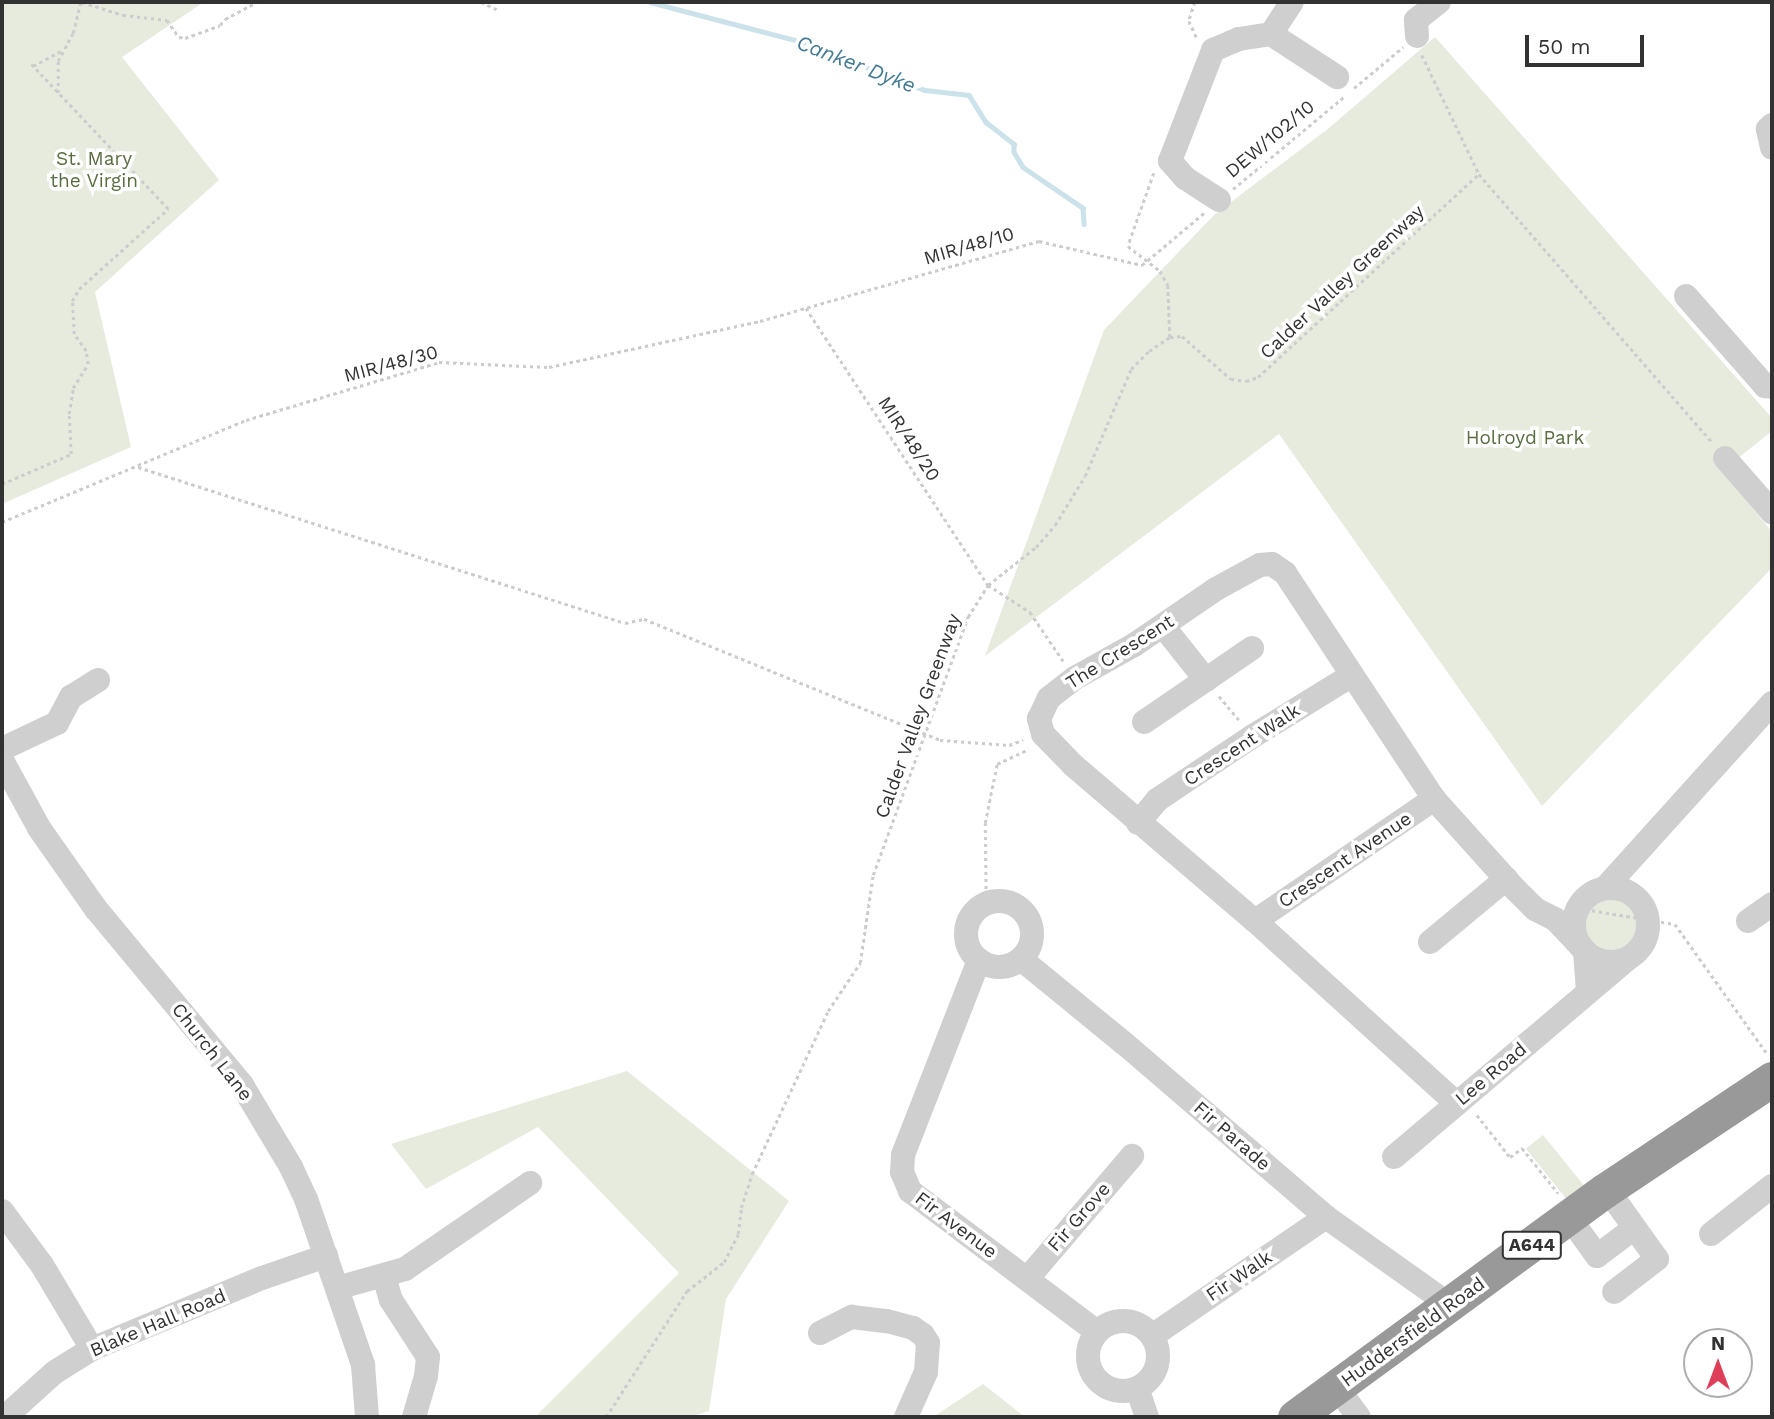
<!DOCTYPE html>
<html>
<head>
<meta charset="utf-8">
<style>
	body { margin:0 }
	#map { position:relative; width:1774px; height:1419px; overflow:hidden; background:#fff; font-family:"Work Sans",sans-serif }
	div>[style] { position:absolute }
	.green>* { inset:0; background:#e6ebde; transform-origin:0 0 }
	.round { border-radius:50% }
	.stream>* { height:4.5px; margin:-2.25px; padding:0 2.25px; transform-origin:2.25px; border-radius:2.25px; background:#cce2ea }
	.path>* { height:2.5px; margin-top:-1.25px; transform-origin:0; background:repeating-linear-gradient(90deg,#ccc 0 3.5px,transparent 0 7px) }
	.minor>* { height:24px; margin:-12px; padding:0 12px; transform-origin:12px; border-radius:12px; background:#cfcfcf }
	.minor>.ring { margin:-12px; padding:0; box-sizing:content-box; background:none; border:24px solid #cfcfcf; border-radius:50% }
	.highway>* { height:35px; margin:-17.5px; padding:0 17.5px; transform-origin:17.5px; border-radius:17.5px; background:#999 }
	span { translate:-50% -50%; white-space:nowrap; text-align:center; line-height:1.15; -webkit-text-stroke:7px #fff; paint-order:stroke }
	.shield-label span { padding:2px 5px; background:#fff; border:2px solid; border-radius:5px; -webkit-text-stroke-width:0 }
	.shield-label { font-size:18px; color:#323232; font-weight:700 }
	.street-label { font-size:19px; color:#323232 }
	.park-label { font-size:19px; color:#596d40 }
	.water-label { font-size:21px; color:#427b92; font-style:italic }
	.frame { position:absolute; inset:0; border:4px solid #323232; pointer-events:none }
	.north { position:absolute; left:1683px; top:1328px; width:70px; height:70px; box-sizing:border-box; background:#fff; border:2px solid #adadad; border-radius:50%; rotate:0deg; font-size:19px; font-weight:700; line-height:28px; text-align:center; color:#323232 }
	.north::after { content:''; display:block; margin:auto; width:24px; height:32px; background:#df3e5a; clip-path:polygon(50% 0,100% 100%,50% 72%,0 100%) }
	.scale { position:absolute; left:1525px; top:35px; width:119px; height:32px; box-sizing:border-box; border:4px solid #323232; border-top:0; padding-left:9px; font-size:21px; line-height:24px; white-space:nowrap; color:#323232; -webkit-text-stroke:5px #fff; paint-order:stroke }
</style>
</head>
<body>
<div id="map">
	<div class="green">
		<i style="clip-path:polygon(2px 2px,204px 2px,122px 57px,219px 180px,95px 292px,131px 447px,2px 504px)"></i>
		<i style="clip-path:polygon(1435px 37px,1772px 418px,1772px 431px,1722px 471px,1772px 532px,1772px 568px,1542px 806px,1279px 434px,985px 656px,1104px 330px,1214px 215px,1329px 128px)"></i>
		<i class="round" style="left:1575px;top:889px;width:72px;height:72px"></i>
		<i style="clip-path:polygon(627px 1071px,789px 1201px,726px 1299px,709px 1411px,690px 1417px,535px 1417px,679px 1273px,538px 1127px,426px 1189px,391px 1144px)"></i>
		<i style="left:1543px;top:1135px;width:68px;height:22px;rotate:51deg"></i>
		<i style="clip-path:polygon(983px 1384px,1025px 1417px,933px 1417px)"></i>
	</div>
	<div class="stream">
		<i style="left:650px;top:2px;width:154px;rotate:14.7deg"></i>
		<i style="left:799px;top:41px;width:135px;rotate:21.3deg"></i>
		<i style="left:925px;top:90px;width:44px;rotate:6.5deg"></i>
		<i style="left:969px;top:95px;width:32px;rotate:58deg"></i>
		<i style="left:986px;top:122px;width:36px;rotate:38deg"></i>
		<i style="left:1014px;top:144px;width:8px;rotate:90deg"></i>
		<i style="left:1014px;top:152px;width:17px;rotate:59deg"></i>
		<i style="left:1023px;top:167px;width:73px;rotate:34.3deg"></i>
		<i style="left:1083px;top:208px;width:16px;rotate:86deg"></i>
	</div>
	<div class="path">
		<i style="left:82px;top:2px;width:43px;rotate:17.6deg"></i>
		<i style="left:123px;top:15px;width:44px;rotate:6.5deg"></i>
		<i style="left:167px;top:20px;width:21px;rotate:55deg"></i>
		<i style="left:179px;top:37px;width:6px;rotate:9deg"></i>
		<i style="left:185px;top:38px;width:37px;rotate:-20deg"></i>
		<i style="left:220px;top:25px;width:8px;rotate:-50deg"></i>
		<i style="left:225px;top:19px;width:36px;rotate:-28deg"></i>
		<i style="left:481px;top:2px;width:19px;rotate:25deg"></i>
		<i style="left:1195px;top:2px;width:20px;rotate:108deg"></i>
		<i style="left:1189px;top:21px;width:19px;rotate:65deg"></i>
		<i style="left:1422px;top:55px;width:132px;rotate:64.4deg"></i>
		<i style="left:1479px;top:174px;width:355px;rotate:49deg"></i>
		<i style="left:33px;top:66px;width:32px;rotate:-28deg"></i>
		<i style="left:1354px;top:88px;width:64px;rotate:-39.9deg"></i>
		<i style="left:58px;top:93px;width:32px;rotate:-90deg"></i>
		<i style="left:58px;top:61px;width:32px;rotate:-62deg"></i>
		<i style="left:73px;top:33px;width:32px;rotate:-76deg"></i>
		<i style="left:1154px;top:173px;width:77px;rotate:109.6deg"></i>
		<i style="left:1128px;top:246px;width:41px;rotate:38deg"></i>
		<i style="left:1160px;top:271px;width:16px;rotate:60deg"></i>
		<i style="left:1168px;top:285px;width:52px;rotate:87.8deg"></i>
		<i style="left:1233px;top:189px;width:144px;rotate:-39.7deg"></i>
		<i style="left:806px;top:308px;width:331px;rotate:56.7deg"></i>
		<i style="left:988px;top:585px;width:50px;rotate:32.7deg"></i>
		<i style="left:1030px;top:612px;width:60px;rotate:55.8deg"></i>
		<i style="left:138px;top:467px;width:511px;rotate:17.76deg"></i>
		<i style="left:625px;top:623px;width:19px;rotate:-12deg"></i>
		<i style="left:644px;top:619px;width:320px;rotate:22.2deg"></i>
		<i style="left:940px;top:740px;width:69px;rotate:4.1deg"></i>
		<i style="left:1009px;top:745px;width:15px;rotate:-20deg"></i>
		<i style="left:2px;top:484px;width:75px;rotate:-23.5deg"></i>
		<i style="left:71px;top:454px;width:40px;rotate:-92.9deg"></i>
		<i style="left:69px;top:414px;width:26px;rotate:-81deg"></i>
		<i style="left:73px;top:388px;width:28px;rotate:-58deg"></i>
		<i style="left:88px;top:364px;width:13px;rotate:-99deg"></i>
		<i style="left:86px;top:351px;width:21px;rotate:-125deg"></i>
		<i style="left:74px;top:334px;width:33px;rotate:-93deg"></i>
		<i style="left:72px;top:301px;width:14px;rotate:-60deg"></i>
		<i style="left:79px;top:289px;width:120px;rotate:-42deg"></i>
		<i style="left:168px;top:209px;width:199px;rotate:-133.4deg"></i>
		<i style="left:2px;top:522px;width:264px;rotate:-22.7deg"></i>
		<i style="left:246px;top:420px;width:202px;rotate:-16.7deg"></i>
		<i style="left:439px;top:362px;width:110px;rotate:2.6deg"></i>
		<i style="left:549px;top:367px;width:216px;rotate:-12.3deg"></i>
		<i style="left:760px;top:321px;width:290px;rotate:-16deg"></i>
		<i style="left:1039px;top:241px;width:106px;rotate:13.1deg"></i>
		<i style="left:1142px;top:265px;width:81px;rotate:-40deg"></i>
		<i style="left:1219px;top:696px;width:31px;rotate:50deg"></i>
		<i style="left:986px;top:903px;width:80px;rotate:-90.7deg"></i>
		<i style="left:985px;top:823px;width:60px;rotate:-78.5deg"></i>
		<i style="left:997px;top:764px;width:35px;rotate:-25deg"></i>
		<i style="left:1578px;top:908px;width:98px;rotate:9.4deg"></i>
		<i style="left:1675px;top:924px;width:161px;rotate:54.6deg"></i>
		<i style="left:1477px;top:1115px;width:53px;rotate:51.8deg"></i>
		<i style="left:1510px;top:1157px;width:15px;rotate:-37deg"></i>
		<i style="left:1522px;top:1148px;width:58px;rotate:51.3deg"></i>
		<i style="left:606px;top:1417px;width:150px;rotate:-57.3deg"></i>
		<i style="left:687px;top:1291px;width:47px;rotate:-38.1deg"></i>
		<i style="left:724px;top:1262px;width:31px;rotate:-63deg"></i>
		<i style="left:738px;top:1234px;width:26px;rotate:-83deg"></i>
		<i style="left:741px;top:1208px;width:36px;rotate:-72deg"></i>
		<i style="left:752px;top:1174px;width:180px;rotate:-65deg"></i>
		<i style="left:828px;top:1011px;width:58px;rotate:-56.3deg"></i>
		<i style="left:860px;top:963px;width:89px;rotate:-81.6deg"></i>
		<i style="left:873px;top:875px;width:275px;rotate:-69.8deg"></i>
		<i style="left:968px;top:617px;width:38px;rotate:-58deg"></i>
		<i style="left:988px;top:585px;width:61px;rotate:-38.4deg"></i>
		<i style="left:1036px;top:547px;width:29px;rotate:-49deg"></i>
		<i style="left:1055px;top:525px;width:57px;rotate:-58.5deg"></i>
		<i style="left:1085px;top:476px;width:116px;rotate:-66.7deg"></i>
		<i style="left:1131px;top:369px;width:25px;rotate:-45deg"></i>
		<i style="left:1149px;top:351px;width:25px;rotate:-34deg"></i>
		<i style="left:1170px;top:337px;width:12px;rotate:-5deg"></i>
		<i style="left:1182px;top:336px;width:65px;rotate:41.3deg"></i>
		<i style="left:1231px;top:379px;width:15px;rotate:8deg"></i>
		<i style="left:1246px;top:381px;width:13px;rotate:-18deg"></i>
		<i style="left:1258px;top:377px;width:300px;rotate:-42.6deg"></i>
	</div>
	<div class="minor">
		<i style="left:1271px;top:34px;width:79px;rotate:33.1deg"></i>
		<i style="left:1271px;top:34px;width:38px;rotate:-57deg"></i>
		<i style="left:1417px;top:36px;width:16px;rotate:-94deg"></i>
		<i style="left:1416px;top:20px;width:29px;rotate:-38deg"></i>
		<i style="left:1772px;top:125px;width:6px;rotate:135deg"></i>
		<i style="left:1768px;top:129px;width:19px;rotate:78deg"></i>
		<i style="left:1219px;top:200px;width:40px;rotate:-147.1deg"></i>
		<i style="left:1185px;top:178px;width:23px;rotate:-131deg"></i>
		<i style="left:1170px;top:161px;width:119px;rotate:-68.8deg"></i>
		<i style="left:1213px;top:50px;width:28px;rotate:-23deg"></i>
		<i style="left:1239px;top:39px;width:32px;rotate:-9deg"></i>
		<i style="left:1686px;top:296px;width:120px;rotate:48.7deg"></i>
		<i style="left:1765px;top:386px;width:7px;rotate:8deg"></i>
		<i style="left:1725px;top:458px;width:72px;rotate:49deg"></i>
		<i style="left:1163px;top:626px;width:69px;rotate:51.5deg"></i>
		<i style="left:1144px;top:722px;width:131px;rotate:-34.4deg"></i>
		<i style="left:2px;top:749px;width:61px;rotate:-25.3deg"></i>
		<i style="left:57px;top:723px;width:30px;rotate:-62deg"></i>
		<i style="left:71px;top:697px;width:32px;rotate:-32deg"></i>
		<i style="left:2px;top:760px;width:77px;rotate:61.4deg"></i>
		<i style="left:39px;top:828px;width:99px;rotate:54.9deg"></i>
		<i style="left:96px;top:909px;width:229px;rotate:50.3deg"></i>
		<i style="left:242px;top:1085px;width:96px;rotate:59.1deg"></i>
		<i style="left:291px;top:1167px;width:35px;rotate:65deg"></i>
		<i style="left:306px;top:1199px;width:176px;rotate:71deg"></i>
		<i style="left:363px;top:1365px;width:52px;rotate:85.6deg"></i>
		<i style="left:1138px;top:823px;width:30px;rotate:-50deg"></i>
		<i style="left:1157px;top:800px;width:115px;rotate:-33.7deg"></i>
		<i style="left:1253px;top:736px;width:116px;rotate:-31.6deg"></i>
		<i style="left:1605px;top:888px;width:249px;rotate:-47.9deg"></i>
		<i class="ring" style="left:1574px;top:888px;width:50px;height:50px"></i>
		<i class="ring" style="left:966px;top:901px;width:42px;height:42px"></i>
		<i style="left:1255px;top:921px;width:217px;rotate:-34.3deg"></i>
		<i style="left:1748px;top:921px;width:29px;rotate:-35deg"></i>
		<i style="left:1430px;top:942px;width:99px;rotate:-39.7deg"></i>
		<i style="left:1021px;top:959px;width:134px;rotate:39.3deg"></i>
		<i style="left:1125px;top:1044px;width:265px;rotate:40.7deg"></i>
		<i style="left:1326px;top:1217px;width:152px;rotate:35.4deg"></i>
		<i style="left:979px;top:960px;width:209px;rotate:111.3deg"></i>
		<i style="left:903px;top:1155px;width:17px;rotate:93deg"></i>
		<i style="left:902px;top:1172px;width:21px;rotate:67deg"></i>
		<i style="left:910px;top:1191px;width:234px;rotate:37deg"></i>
		<i style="left:1456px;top:1103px;width:271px;rotate:-137.8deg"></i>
		<i style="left:1255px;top:921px;width:240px;rotate:-139.4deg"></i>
		<i style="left:1073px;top:765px;width:43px;rotate:-134.1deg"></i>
		<i style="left:1043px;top:734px;width:16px;rotate:-105deg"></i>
		<i style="left:1039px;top:719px;width:23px;rotate:-65deg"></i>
		<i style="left:1049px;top:698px;width:33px;rotate:-38deg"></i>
		<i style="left:1075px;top:678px;width:68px;rotate:-29.2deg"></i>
		<i style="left:1134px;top:645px;width:99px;rotate:-34.3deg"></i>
		<i style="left:1216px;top:589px;width:50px;rotate:-28.6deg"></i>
		<i style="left:1260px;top:565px;width:12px;rotate:-5deg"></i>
		<i style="left:1272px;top:564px;width:16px;rotate:35deg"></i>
		<i style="left:1285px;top:573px;width:271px;rotate:56.6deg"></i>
		<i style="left:1434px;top:799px;width:122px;rotate:48deg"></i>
		<i style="left:1516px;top:890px;width:27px;rotate:45deg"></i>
		<i style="left:1535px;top:909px;width:22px;rotate:27deg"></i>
		<i style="left:1555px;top:919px;width:44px;rotate:46.8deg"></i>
		<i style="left:1585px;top:951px;width:41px;rotate:85.8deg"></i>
		<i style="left:1394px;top:1157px;width:309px;rotate:-40.3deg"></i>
		<i style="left:1607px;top:1189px;width:86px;rotate:54.5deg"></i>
		<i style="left:1657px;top:1259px;width:54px;rotate:142.5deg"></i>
		<i style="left:2px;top:1211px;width:67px;rotate:53.5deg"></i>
		<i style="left:42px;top:1265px;width:98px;rotate:59.2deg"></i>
		<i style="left:1569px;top:1217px;width:48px;rotate:54.3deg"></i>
		<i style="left:1597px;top:1256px;width:45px;rotate:-36.9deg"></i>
		<i style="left:1711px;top:1234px;width:78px;rotate:-38.2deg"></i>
		<i style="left:384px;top:1276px;width:25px;rotate:74deg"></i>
		<i style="left:391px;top:1300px;width:68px;rotate:57deg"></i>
		<i style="left:428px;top:1357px;width:19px;rotate:96deg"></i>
		<i style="left:426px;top:1376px;width:43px;rotate:106.3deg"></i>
		<i style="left:1027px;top:1279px;width:162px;rotate:-49.5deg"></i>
		<i style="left:337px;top:1288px;width:71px;rotate:-15.6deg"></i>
		<i style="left:405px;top:1269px;width:152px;rotate:-34.5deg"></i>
		<i class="ring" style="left:1088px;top:1321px;width:46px;height:46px"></i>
		<i style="left:820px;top:1333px;width:36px;rotate:-27deg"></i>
		<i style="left:852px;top:1317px;width:35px;rotate:7deg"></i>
		<i style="left:887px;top:1321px;width:27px;rotate:15deg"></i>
		<i style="left:913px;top:1328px;width:12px;rotate:35deg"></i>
		<i style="left:923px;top:1335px;width:9px;rotate:58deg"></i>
		<i style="left:928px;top:1343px;width:29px;rotate:94deg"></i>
		<i style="left:926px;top:1372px;width:49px;rotate:114deg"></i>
		<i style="left:1152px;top:1336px;width:211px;rotate:-34.4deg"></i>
		<i style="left:1137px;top:1388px;width:31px;rotate:71deg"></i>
		<i style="left:1337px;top:1388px;width:36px;rotate:53deg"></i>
		<i style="left:5px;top:1417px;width:67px;rotate:-42deg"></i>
		<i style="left:55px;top:1372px;width:44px;rotate:-31.9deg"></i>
		<i style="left:92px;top:1349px;width:184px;rotate:-22.7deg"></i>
		<i style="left:262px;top:1278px;width:68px;rotate:-19deg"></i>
	</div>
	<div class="highway">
		<i style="left:1295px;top:1417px;width:383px;rotate:-36.2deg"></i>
		<i style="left:1604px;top:1191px;width:202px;rotate:-33.7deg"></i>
	</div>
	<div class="shield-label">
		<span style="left:1532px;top:1245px">A644</span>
	</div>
	<div class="street-label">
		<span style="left:1270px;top:139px;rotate:-40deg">DEW/102/10</span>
		<span style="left:969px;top:246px;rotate:-16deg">MIR/48/10</span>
		<span style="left:1342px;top:282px;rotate:-43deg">Calder Valley Greenway</span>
		<span style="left:391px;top:364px;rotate:-15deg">MIR/48/30</span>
		<span style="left:909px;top:439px;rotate:57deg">MIR/48/20</span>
		<span style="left:1120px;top:652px;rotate:-32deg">The Crescent</span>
		<span style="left:918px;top:716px;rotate:-70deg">Calder Valley Greenway</span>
		<span style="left:1242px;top:745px;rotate:-33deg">Crescent Walk</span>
		<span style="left:1345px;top:860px;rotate:-34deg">Crescent Avenue</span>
		<span style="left:212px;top:1052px;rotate:52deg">Church Lane</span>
		<span style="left:1491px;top:1074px;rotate:-40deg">Lee Road</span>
		<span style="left:1232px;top:1136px;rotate:41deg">Fir Parade</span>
		<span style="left:1079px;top:1217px;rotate:-49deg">Fir Grove</span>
		<span style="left:956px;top:1225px;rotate:37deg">Fir Avenue</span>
		<span style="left:1239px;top:1276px;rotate:-34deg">Fir Walk</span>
		<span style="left:158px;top:1323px;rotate:-23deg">Blake Hall Road</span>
		<span style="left:1413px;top:1332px;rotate:-36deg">Huddersfield Road</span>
	</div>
	<div class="park-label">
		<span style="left:94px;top:170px">St. Mary<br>the Virgin</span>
		<span style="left:1525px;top:438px">Holroyd Park</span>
	</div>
	<div class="water-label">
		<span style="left:856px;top:64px;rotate:21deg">Canker Dyke</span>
	</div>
	<div class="frame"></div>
	<div class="north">N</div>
	<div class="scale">50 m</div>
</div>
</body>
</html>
